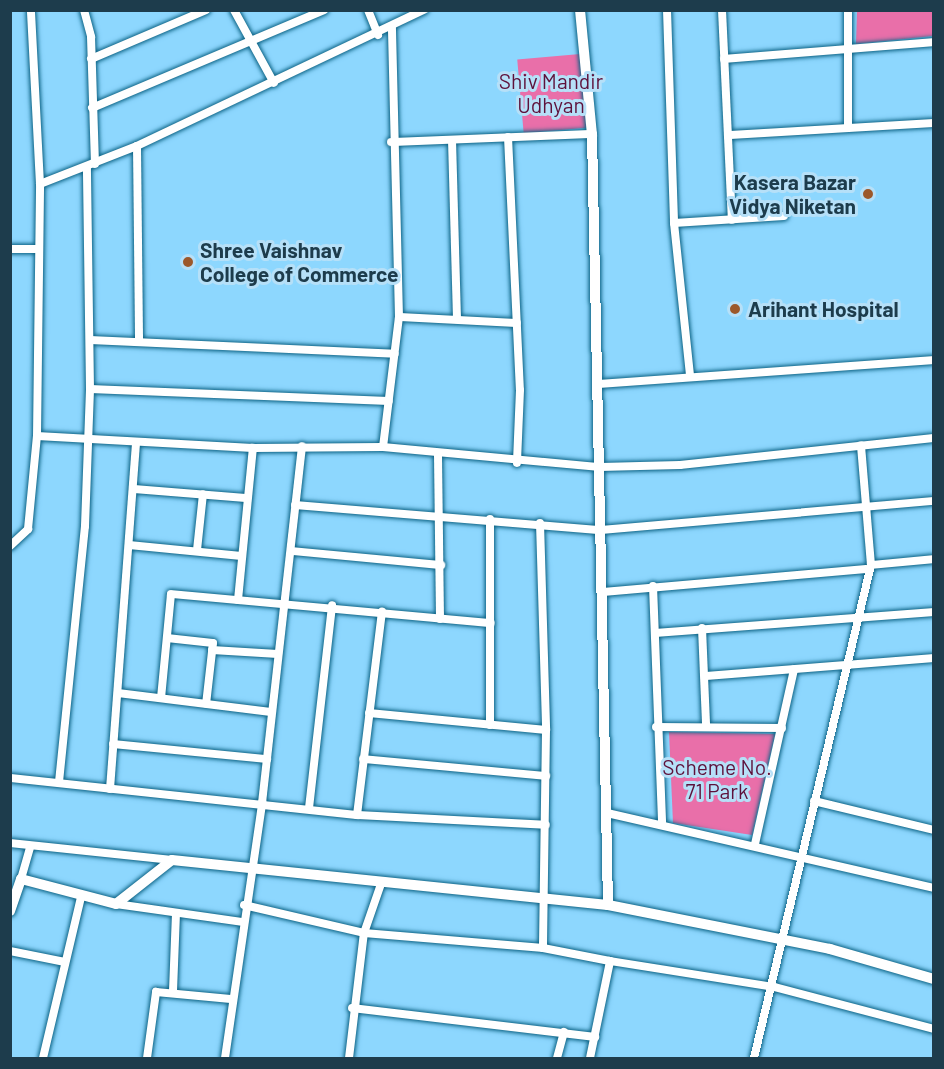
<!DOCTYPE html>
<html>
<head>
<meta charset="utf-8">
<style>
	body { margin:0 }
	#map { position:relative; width:944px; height:1069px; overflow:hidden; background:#8dd7fe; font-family:Barlow,sans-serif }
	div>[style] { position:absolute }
	.green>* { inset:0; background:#e96fa9; transform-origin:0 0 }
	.roads { filter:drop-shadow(0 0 2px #0c6385) drop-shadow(0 0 2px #0c6385) }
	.minor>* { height:8px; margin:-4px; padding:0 4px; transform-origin:4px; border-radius:4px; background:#fff }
	.tertiary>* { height:10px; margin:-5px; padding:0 5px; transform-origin:5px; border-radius:5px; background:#fff }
	.dots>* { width:16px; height:16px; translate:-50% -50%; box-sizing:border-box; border:3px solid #b6e0f8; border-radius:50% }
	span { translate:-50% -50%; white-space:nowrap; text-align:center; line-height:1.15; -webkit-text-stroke:6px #b6e0f8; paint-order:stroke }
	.park-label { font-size:21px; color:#5e113b }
	.poi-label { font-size:21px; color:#1d3c4c; font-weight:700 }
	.right { translate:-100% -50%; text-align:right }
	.left { translate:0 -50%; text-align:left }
	.frame { position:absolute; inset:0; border:12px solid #1d3c4c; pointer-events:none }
</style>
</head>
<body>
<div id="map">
	<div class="green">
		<i style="clip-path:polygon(857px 11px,933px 11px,933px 36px,856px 44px)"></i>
		<i style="left:580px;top:54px;width:74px;height:63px;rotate:85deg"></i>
		<i style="clip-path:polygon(669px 732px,775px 734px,752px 835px,673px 823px)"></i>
	</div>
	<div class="roads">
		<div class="minor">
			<i style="left:84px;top:10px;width:28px;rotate:75deg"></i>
			<i style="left:91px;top:37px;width:127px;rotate:88.2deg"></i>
			<i style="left:234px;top:10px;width:83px;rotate:61.3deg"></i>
			<i style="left:368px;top:10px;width:27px;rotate:68deg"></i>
			<i style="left:667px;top:10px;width:213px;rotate:88.1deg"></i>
			<i style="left:674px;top:223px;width:152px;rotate:84deg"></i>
			<i style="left:722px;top:10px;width:210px;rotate:87.3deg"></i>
			<i style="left:848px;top:10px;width:116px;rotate:90deg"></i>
			<i style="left:91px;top:59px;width:125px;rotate:-23.1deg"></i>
			<i style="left:724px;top:59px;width:211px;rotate:-4.6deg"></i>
			<i style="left:92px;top:108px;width:252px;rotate:-22.9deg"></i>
			<i style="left:730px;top:135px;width:204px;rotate:-3.4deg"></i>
			<i style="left:508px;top:137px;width:253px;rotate:87.3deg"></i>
			<i style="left:520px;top:390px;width:73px;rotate:92.4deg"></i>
			<i style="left:452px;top:140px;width:177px;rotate:88.4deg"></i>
			<i style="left:391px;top:142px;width:201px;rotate:-2.3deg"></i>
			<i style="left:137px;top:146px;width:195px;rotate:89.4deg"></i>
			<i style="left:40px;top:184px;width:104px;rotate:-21.4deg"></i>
			<i style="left:137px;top:146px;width:318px;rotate:-25.4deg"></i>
			<i style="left:674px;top:223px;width:110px;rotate:-3.6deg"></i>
			<i style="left:10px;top:249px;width:29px"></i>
			<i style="left:399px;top:317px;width:118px;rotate:2.9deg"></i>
			<i style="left:90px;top:340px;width:305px;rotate:2.6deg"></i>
			<i style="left:599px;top:384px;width:336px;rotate:-4.1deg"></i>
			<i style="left:90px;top:389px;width:299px;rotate:2.3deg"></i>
			<i style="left:37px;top:436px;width:216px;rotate:3.2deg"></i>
			<i style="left:253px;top:448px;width:130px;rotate:-0.4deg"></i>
			<i style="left:383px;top:447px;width:218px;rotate:5.3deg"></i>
			<i style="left:600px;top:467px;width:80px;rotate:-1.4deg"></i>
			<i style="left:680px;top:465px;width:255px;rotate:-6.1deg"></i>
			<i style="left:383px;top:447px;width:131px;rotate:-83deg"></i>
			<i style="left:399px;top:317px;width:290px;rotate:-91.4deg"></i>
			<i style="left:438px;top:455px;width:164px;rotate:89.3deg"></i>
			<i style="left:134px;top:489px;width:112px;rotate:4.6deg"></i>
			<i style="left:295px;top:505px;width:307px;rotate:4.7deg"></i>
			<i style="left:601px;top:530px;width:334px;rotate:-5deg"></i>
			<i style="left:540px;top:523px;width:207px;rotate:88.3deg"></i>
			<i style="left:546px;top:730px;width:218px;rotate:90.8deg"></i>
			<i style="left:129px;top:545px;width:113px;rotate:5.6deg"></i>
			<i style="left:10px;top:546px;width:25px;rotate:-43deg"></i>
			<i style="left:28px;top:529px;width:93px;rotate:-84.5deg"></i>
			<i style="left:37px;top:436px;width:252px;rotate:-89.3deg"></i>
			<i style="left:40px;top:184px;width:174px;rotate:-93deg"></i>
			<i style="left:197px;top:550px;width:56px;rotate:-83.9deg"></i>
			<i style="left:292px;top:551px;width:150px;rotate:5.4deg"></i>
			<i style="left:871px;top:565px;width:63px;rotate:-5.4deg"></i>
			<i style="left:653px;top:586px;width:239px;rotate:87.8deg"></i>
			<i style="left:603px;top:592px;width:264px;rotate:-5deg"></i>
			<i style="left:238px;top:600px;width:153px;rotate:-84.4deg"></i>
			<i style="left:702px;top:628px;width:97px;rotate:87.6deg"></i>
			<i style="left:655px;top:633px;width:280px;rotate:-4.3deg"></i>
			<i style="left:167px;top:638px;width:46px;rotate:6.2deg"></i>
			<i style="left:213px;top:643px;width:61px;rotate:96.5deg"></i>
			<i style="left:212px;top:650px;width:66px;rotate:3.5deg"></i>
			<i style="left:706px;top:676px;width:229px;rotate:-4.5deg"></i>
			<i style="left:118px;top:693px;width:154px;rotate:7.1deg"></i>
			<i style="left:161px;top:698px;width:104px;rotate:-84.5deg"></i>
			<i style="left:171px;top:594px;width:321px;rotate:5.2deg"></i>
			<i style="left:369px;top:713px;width:178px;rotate:5.5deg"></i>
			<i style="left:490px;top:725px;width:206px;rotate:-90deg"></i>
			<i style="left:656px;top:727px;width:126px;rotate:0.5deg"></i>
			<i style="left:113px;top:744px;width:155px;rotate:5.6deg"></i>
			<i style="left:363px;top:759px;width:184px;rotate:5.3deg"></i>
			<i style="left:10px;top:778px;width:349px;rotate:6.1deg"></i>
			<i style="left:357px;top:815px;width:189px;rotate:3deg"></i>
			<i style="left:59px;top:782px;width:257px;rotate:-84.2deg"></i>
			<i style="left:85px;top:526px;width:137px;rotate:-87.9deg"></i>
			<i style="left:90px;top:389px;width:221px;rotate:-90.8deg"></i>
			<i style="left:110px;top:789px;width:347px;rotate:-85.7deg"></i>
			<i style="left:814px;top:801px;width:123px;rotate:13.6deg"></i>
			<i style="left:309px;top:808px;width:204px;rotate:-83.5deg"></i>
			<i style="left:607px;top:813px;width:335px;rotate:12.9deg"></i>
			<i style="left:357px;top:815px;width:205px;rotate:-83deg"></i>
			<i style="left:10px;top:843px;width:163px;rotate:6deg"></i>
			<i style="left:755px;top:844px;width:179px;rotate:-77.4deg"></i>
			<i style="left:21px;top:879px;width:33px;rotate:-74deg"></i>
			<i style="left:116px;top:904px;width:127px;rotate:8.1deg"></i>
			<i style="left:244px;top:905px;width:123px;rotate:13.1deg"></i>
			<i style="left:364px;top:933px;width:180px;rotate:4.8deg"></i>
			<i style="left:543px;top:948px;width:68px;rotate:11deg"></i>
			<i style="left:10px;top:951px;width:56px;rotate:11.3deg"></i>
			<i style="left:173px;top:991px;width:77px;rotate:-87.8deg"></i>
			<i style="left:352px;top:1008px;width:245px;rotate:6.8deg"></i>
			<i style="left:43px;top:1058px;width:165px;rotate:-76.7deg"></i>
			<i style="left:147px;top:1058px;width:67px;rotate:-82.2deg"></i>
			<i style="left:156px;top:992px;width:75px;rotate:5.3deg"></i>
			<i style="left:225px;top:1058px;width:258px;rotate:-81.7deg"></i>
			<i style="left:262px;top:803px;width:359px;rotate:-83.6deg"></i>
			<i style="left:349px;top:1058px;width:126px;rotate:-83.2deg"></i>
			<i style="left:364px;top:933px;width:55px;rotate:-70.9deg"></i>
			<i style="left:557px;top:1058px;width:27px;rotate:-75deg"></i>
			<i style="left:590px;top:1058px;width:99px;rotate:-78.3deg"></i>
			<i style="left:610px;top:961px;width:166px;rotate:9deg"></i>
			<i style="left:774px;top:987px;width:165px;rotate:14.7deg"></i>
			<i style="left:754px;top:1058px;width:507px;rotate:-76.65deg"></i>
			<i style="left:871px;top:565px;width:120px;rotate:-94.8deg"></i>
		</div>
		<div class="tertiary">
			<i style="left:580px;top:10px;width:125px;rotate:84.5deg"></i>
			<i style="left:592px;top:134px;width:771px;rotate:88.81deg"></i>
			<i style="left:10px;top:911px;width:34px;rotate:-71deg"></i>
			<i style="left:21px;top:879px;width:98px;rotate:14.7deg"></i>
			<i style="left:116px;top:904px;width:71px;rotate:-38.2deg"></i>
			<i style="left:172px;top:860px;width:438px;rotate:5.9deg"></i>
			<i style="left:608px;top:905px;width:226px;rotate:11.2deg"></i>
			<i style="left:830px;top:949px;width:108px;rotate:16.1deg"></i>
		</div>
	</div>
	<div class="dots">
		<i style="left:868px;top:194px;background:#9c582a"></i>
		<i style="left:188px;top:262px;background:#9c582a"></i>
		<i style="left:735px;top:309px;background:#9c582a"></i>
	</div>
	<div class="park-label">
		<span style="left:551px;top:93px">Shiv Mandir<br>Udhyan</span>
		<span style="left:717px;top:779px">Scheme No.<br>71 Park</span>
	</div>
	<div class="poi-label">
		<span class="right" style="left:856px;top:194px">Kasera Bazar<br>Vidya Niketan</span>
		<span class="left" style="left:200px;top:262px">Shree Vaishnav<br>College of Commerce</span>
		<span class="left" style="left:748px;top:309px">Arihant Hospital</span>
	</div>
	<div class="frame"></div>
</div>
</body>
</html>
